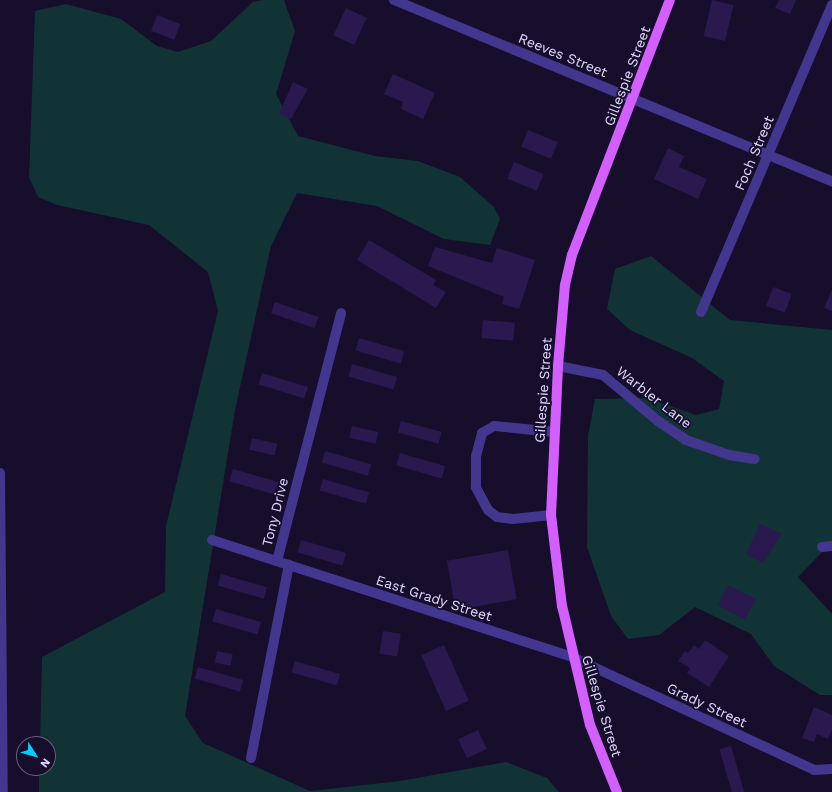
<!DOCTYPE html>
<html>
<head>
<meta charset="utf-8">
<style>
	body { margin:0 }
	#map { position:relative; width:832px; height:792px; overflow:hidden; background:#160e2b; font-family:"Work Sans",sans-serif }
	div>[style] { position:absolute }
	.green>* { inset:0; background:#113336 }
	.building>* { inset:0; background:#29194e; transform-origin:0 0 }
	.minor>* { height:10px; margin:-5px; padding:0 5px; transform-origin:5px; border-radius:5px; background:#42368e }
	.major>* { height:10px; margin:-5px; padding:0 5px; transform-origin:5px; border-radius:5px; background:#d35fff }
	span { translate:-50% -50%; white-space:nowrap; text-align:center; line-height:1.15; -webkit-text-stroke:3.5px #160e2b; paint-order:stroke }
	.street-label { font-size:14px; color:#e1d8ff }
	.north { position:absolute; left:16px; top:736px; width:40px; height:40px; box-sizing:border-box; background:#160e2b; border:1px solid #675f80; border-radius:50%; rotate:127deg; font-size:11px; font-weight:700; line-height:16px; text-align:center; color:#e1d8ff }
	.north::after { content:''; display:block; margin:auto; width:14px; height:18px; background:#04ceff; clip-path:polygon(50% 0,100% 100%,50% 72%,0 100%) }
</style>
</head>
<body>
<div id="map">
	<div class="green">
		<i style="clip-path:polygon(262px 0,284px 0,295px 31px,276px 94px,298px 136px,375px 156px,418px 161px,460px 177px,494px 207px,500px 219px,490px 245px,444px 239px,377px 206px,297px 193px,271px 246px,235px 410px,185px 716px,203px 743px,310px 791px,400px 781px,506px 762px,547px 778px,559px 792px,39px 792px,39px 768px,48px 768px,48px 744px,40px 744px,42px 657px,165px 592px,166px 526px,218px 311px,208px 272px,149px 225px,57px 205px,38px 197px,29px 177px,35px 11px,66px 4px,121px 19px,157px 46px,178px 52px,211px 41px,253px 2px)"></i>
		<i style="clip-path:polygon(651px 256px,730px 320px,832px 330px,832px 542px,798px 577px,832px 614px,832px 695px,820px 695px,774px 666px,751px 634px,695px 607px,659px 635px,628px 639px,611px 616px,587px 547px,588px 436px,595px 399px,647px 398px,696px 415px,719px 409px,724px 381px,692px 358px,630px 330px,607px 309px,615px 269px)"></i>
	</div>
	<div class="building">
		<i style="left:712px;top:0;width:22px;height:37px;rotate:13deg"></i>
		<i style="clip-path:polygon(779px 0,796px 0,790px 14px,775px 8px)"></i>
		<i style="left:346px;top:8px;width:23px;height:30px;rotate:25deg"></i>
		<i style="left:157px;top:15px;width:25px;height:17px;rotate:21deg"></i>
		<i style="clip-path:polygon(393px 74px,435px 93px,423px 119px,401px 109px,403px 102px,384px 94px)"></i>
		<i style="clip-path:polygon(293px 82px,308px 89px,291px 119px,279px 114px)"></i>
		<i style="left:528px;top:130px;width:32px;height:18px;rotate:22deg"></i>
		<i style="clip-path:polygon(668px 148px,684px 156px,679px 167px,707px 179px,698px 199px,654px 179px)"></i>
		<i style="left:514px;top:162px;width:32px;height:18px;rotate:22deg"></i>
		<i style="clip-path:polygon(369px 240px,436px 280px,433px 285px,446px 292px,436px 308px,357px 260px)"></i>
		<i style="clip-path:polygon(435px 247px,492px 263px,497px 248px,535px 260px,519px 309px,502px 304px,504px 297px,428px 266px)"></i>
		<i style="left:773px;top:287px;width:20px;height:20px;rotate:20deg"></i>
		<i style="clip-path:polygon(832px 289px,832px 311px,824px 308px)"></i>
		<i style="left:275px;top:302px;width:46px;height:12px;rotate:19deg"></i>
		<i style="left:483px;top:320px;width:32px;height:18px;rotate:5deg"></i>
		<i style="left:359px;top:338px;width:47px;height:13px;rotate:16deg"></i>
		<i style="left:352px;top:364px;width:47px;height:13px;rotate:16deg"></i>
		<i style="left:262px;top:373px;width:48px;height:12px;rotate:17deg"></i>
		<i style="left:401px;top:421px;width:42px;height:12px;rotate:15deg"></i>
		<i style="left:352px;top:426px;width:27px;height:12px;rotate:13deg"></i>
		<i style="left:252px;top:438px;width:26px;height:12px;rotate:13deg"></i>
		<i style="left:325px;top:451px;width:48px;height:12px;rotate:16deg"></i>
		<i style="left:400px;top:453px;width:47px;height:13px;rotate:16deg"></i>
		<i style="left:233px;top:469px;width:47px;height:13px;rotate:16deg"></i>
		<i style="left:323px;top:479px;width:48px;height:12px;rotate:16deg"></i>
		<i style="clip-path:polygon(760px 524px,782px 534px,763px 563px,746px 554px)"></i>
		<i style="left:301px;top:540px;width:47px;height:13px;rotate:16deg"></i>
		<i style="left:508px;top:550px;width:50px;height:62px;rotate:80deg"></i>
		<i style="left:221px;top:574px;width:48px;height:12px;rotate:16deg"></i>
		<i style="left:728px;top:585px;width:31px;height:23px;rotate:27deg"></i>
		<i style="left:216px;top:609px;width:47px;height:13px;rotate:16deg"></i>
		<i style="left:383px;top:631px;width:18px;height:23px;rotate:9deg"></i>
		<i style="clip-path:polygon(705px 640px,729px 656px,709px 687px,687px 673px,690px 668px,678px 661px,685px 651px,688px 653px,694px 645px,699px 649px)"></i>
		<i style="left:444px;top:645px;width:61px;height:25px;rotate:66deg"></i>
		<i style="left:217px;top:651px;width:16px;height:12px;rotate:11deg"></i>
		<i style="left:295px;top:661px;width:47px;height:12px;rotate:16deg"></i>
		<i style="left:198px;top:667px;width:47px;height:12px;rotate:16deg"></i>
		<i style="clip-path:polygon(814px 707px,832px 715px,832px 729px,828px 739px,817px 734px,814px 742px,802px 738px)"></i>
		<i style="left:478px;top:730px;width:21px;height:22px;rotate:65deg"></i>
		<i style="left:731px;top:746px;width:48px;height:12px;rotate:74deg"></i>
	</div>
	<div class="minor">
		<i style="left:394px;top:0;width:474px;rotate:22.5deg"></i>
		<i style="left:701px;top:312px;width:334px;rotate:-66.9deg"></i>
		<i style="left:558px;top:366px;width:46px;rotate:11.3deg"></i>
		<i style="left:603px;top:375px;width:72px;rotate:39.9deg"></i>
		<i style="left:658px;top:421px;width:34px;rotate:34deg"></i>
		<i style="left:686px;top:440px;width:46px;rotate:19.2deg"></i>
		<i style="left:729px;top:455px;width:26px;rotate:9deg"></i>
		<i style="left:0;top:473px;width:319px;rotate:89.5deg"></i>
		<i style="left:551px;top:515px;width:38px;rotate:174deg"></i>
		<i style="left:513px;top:519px;width:16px;rotate:-173deg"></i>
		<i style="left:497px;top:517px;width:11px;rotate:-142deg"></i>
		<i style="left:488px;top:510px;width:26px;rotate:-118deg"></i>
		<i style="left:476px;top:487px;width:31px;rotate:-90deg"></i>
		<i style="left:476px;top:456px;width:24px;rotate:-75deg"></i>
		<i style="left:482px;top:433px;width:14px;rotate:-30deg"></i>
		<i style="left:494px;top:426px;width:60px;rotate:5.7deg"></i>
		<i style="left:212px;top:540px;width:379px;rotate:18deg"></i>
		<i style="left:572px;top:657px;width:267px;rotate:25deg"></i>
		<i style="left:814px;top:770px;width:18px;rotate:-3deg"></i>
		<i style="left:822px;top:547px;width:10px;rotate:-6deg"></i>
		<i style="left:277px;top:561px;width:256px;rotate:-75.5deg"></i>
		<i style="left:251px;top:758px;width:197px;rotate:-78.9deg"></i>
	</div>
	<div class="major">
		<i style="left:617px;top:792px;width:72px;rotate:-111.9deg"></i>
		<i style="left:590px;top:725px;width:122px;rotate:-103.2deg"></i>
		<i style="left:562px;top:606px;width:92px;rotate:-96.9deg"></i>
		<i style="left:551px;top:515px;width:149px;rotate:-87.3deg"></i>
		<i style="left:558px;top:366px;width:81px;rotate:-85.1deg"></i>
		<i style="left:565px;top:285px;width:31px;rotate:-77deg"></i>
		<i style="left:572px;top:255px;width:273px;rotate:-69deg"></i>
	</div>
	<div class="street-label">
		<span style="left:563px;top:55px;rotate:22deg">Reeves Street</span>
		<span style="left:627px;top:76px;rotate:-69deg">Gillespie Street</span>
		<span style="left:754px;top:153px;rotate:-67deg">Foch Street</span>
		<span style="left:543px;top:390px;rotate:-86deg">Gillespie Street</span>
		<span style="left:654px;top:397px;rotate:38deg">Warbler Lane</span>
		<span style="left:275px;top:512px;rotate:-76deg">Tony Drive</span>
		<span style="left:434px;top:598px;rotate:18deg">East Grady Street</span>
		<span style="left:707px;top:705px;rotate:25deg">Grady Street</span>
		<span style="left:602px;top:706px;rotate:73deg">Gillespie Street</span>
	</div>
	<div class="north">N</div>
</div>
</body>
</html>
